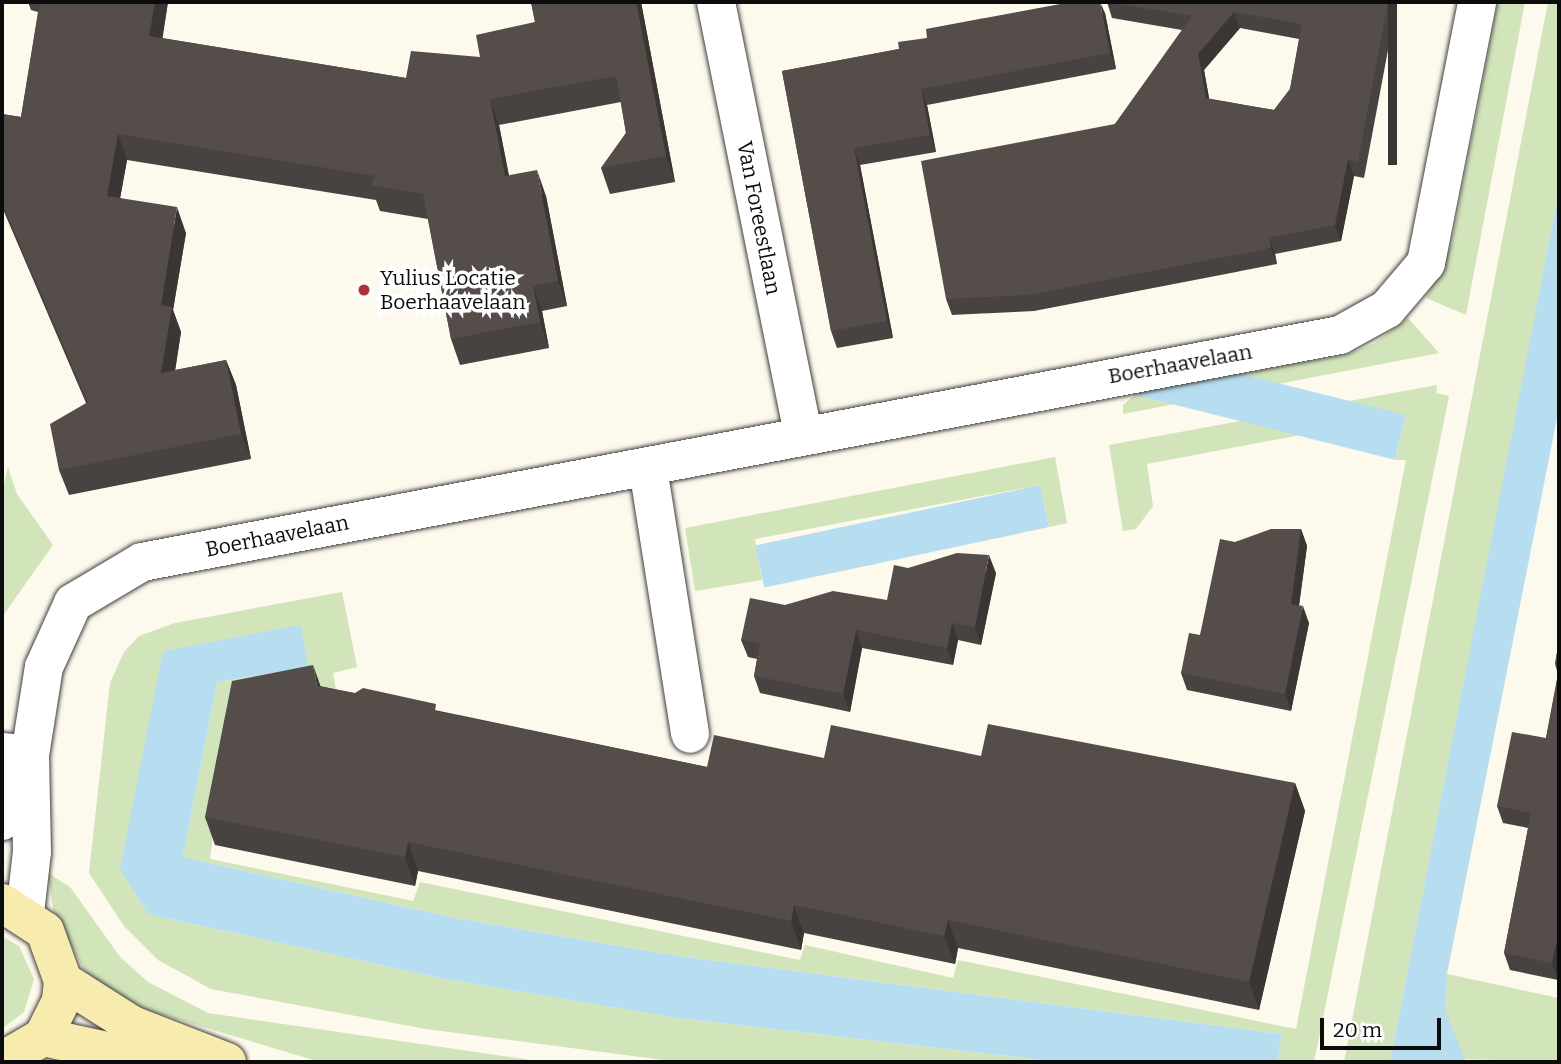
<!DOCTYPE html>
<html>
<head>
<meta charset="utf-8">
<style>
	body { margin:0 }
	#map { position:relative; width:1561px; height:1064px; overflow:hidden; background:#fdf9ed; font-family:Bitter,serif }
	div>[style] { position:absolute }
	.green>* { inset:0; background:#d2e4ba }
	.water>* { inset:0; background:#b6def0; transform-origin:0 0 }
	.roads { filter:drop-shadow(0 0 2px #3f3f3f) drop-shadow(0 0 2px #3f3f3f) }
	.minor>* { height:38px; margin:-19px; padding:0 19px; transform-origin:19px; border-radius:19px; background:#fff }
	.tertiary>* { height:38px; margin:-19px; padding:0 19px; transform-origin:19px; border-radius:19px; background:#fff }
	.secondary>* { height:38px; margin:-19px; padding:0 19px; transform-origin:19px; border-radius:19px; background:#f7ebae }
	.wall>* { inset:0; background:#484240 }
	.shaded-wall>* { inset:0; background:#3b3634; transform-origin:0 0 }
	.building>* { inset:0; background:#544d4a }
	.dots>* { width:19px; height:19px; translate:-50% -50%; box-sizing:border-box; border:4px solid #fff; border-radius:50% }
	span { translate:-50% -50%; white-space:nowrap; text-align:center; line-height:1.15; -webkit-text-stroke:7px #fff; paint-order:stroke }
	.street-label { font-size:21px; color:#0c0c0c }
	.poi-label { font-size:21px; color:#0c0c0c }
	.left { translate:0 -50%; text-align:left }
	.frame { position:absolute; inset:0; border:4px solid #0c0c0c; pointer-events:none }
	.scale { position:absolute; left:1320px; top:1018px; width:121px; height:32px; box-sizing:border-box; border:4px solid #0c0c0c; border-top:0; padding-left:9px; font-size:21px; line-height:24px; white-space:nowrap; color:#0c0c0c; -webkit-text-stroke:5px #fff; paint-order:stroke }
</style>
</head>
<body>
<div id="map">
	<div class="green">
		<i style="clip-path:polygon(1498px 2px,1525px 2px,1466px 315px,1426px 298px,1452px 243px)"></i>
		<i style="clip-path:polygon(1548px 2px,1559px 2px,1559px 191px,1520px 397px,1390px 1062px,1344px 1062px)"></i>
		<i style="clip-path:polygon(1408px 318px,1439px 353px,1123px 414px,1123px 405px,1138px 392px,1345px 355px,1375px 343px)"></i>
		<i style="clip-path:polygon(1437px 385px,1436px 393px,1449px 396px,1314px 1062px,1277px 1062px,1282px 1034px,678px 956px,450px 917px,183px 857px,217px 682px,308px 667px,163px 651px,148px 914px,440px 978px,678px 1018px,1059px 1062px,679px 1062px,426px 1029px,211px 989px,158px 960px,124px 926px,89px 873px,110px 683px,124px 652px,139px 636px,175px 623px,342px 592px,357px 667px,333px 673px,336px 689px,241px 709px,221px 775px,210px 859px,413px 901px,420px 882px,800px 960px,805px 945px,953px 978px,958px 960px,1296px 1029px,1406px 460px,1395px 460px,1406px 415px,1147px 464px,1153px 506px,1136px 529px,1123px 531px,1109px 445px)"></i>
		<i style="clip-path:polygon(1055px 457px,1067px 523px,1049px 527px,1040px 485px,755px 539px,762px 580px,695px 591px,685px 528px)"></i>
		<i style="clip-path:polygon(8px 467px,17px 494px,53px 545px,2px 617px,2px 492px)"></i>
		<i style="clip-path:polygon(48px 873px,70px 887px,121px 958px,148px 982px,208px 1013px,545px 1062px,320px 1062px,113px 1000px,83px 968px,53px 909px)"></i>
		<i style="clip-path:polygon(2px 936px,19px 946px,34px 979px,24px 1012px,2px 1029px)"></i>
		<i style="clip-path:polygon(1447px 974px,1559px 998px,1559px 1062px,1462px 1059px,1445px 1010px)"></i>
	</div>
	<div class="water">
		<i style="clip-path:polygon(1559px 191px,1559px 408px,1447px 974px,1445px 1010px,1466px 1062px,1390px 1062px)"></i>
		<i style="left:1406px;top:415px;width:46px;height:264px;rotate:104deg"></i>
		<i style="left:1040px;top:485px;width:43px;height:291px;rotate:78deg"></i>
		<i style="clip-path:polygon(301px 625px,308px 667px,217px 682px,183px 857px,450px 917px,678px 956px,1282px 1034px,1277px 1062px,1059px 1062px,678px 1018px,440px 978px,148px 914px,120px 869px,163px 651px)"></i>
	</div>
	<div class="roads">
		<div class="minor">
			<i style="left:716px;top:2px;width:442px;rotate:78.6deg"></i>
			<i style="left:648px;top:468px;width:269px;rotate:81deg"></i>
			<i style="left:2px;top:752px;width:28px;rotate:6deg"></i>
		</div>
		<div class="tertiary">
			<i style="left:2px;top:821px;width:59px;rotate:-66.9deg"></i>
			<i style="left:25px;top:913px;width:61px;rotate:-83.5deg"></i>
			<i style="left:32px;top:852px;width:97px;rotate:-91.2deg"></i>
			<i style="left:30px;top:755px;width:89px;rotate:-81deg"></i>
			<i style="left:44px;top:667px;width:70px;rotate:-65.6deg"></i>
			<i style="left:73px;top:603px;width:80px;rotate:-30.7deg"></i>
			<i style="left:142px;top:562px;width:1219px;rotate:-10.73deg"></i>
			<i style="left:1340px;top:335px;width:54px;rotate:-29deg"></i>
			<i style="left:1387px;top:309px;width:60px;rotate:-49.7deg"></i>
			<i style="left:1426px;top:263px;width:266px;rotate:-78.9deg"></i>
		</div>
		<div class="secondary">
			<i style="left:2px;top:903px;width:51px;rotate:33.1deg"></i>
			<i style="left:45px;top:931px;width:53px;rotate:70.2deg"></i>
			<i style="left:63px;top:981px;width:20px;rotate:96deg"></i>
			<i style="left:61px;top:1001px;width:40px;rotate:116.6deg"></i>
			<i style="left:43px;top:1037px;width:48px;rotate:149.7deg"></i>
			<i style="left:63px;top:981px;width:82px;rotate:32.5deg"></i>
			<i style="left:132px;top:1025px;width:102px;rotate:21.3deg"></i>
			<i style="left:43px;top:1037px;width:80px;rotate:12.3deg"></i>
			<i style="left:121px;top:1054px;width:64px;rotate:2.7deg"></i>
		</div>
	</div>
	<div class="wall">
		<i style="clip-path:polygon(28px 2px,168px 2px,162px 38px,406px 78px,480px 57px,535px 22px,531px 2px,641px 2px,675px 182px,610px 194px,601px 168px,626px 133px,621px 102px,499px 125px,509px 176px,546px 196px,567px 306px,542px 311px,549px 348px,460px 365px,451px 339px,428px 219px,380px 211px,376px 200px,127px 160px,120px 198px,186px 233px,173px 310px,181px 332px,175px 370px,226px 360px,236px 385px,251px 459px,69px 495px,59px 470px,86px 403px,2px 207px,2px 114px,21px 117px,38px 12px,31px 10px)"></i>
		<i style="clip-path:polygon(evenodd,1107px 2px,1397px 2px,1364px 178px,1354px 176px,1341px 241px,1275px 254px,1277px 264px,1034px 311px,952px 315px,946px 299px,1115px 124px,1182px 30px,1112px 18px,1107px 2px,1240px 28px,1299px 39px,1290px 89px,1274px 110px,1209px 99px,1204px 70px,1240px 28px)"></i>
		<i style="clip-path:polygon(1105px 13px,1116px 69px,927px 105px,936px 152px,860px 165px,893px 338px,837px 348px,831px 331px,782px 71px,899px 49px,927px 38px)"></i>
		<i style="clip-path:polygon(1301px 529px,1307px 546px,1299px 605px,1309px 623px,1291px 711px,1187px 690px,1181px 673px,1200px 635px,1235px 542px)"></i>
		<i style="clip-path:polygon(908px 568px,996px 573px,981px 645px,958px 640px,953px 665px,862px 648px,850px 712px,760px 693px,754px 676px,757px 659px,748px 657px,741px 640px,785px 605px,887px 600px)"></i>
		<i style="clip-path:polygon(1559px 641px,1559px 975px,1558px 980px,1510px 970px,1504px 953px,1528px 828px,1503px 823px,1497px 806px,1546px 738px,1558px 674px,1555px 664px)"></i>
		<i style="clip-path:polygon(320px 686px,707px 767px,824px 758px,981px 756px,1295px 783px,1305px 811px,1259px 1010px,958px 948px,955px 964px,804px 933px,801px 950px,418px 871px,415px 886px,215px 845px,205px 817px)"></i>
	</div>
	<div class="shaded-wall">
		<i style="clip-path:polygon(155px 2px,168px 2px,159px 62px,149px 36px)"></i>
		<i style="clip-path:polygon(636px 2px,641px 2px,675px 182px,666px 156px)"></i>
		<i style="clip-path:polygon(1100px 2px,1105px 13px,1116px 69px,1110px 53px)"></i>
		<i style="left:1388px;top:2px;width:9px;height:163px"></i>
		<i style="clip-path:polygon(1234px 12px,1240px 28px,1204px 70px,1212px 114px,1206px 98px,1198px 54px)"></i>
		<i style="clip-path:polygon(921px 89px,927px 105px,936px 152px,930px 135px)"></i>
		<i style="clip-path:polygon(490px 99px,499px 125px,514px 202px,505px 176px)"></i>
		<i style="clip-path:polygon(118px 134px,127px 160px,116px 221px,107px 196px)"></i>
		<i style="clip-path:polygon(854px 148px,860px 165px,893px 338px,887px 321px)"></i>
		<i style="clip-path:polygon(1348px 159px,1354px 176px,1341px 241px,1335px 225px)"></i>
		<i style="clip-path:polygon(537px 170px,546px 196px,567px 306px,558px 281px)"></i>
		<i style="clip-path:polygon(177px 207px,186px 233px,173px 310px,181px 332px,171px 398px,161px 373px,161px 305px)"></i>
		<i style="clip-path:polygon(1269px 238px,1275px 254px,1277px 264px,1271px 248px)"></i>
		<i style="clip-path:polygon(533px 286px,542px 311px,549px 348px,540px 322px)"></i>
		<i style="clip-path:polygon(226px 360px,236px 385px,251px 459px,241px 434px)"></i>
		<i style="clip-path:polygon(1301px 529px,1307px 546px,1297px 621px,1291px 604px)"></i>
		<i style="clip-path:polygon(989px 555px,996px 573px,981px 645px,975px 627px)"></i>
		<i style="clip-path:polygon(1303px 606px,1309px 623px,1291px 711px,1285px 694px)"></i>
		<i style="clip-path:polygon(952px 623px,958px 640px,953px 665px,947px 648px)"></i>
		<i style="clip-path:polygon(856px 630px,862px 648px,850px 712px,843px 694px)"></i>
		<i style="clip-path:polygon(313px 665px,323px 693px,317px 686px)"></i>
		<i style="clip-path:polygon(1295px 783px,1305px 811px,1259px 1010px,1249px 982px)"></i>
		<i style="clip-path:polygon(408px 842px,418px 871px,415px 886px,405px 857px)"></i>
		<i style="clip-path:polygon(794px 905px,804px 933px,801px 950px,791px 921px)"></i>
		<i style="clip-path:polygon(948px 920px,958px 948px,955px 964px,944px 936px)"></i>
		<i style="clip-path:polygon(1556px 943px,1559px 952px,1558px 980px,1552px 963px)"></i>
	</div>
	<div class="building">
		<i style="clip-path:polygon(40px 2px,155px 2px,149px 36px,406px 78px,411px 51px,480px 57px,476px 35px,535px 22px,531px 2px,636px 2px,666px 156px,601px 168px,626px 133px,616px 76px,490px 99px,505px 176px,537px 170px,558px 281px,533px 286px,540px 322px,451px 339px,423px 194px,371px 185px,375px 176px,118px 134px,107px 196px,177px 207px,161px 305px,172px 307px,161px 373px,226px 360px,241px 434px,59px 470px,50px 424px,88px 402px,2px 203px,2px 114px,21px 117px)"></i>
		<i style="clip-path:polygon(1071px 2px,1100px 2px,1110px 53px,921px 89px,930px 135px,854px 148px,887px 321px,831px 331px,782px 71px,899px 49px,898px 42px,927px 38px,926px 29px)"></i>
		<i style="clip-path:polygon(evenodd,1108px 2px,1388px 2px,1358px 162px,1348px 159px,1335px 225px,1269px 238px,1271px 248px,1028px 295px,946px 299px,921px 161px,1115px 124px,1192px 16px,1108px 2px,1234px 12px,1302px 24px,1290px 89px,1274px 110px,1206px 98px,1198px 54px,1234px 12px)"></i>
		<i style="clip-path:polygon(1271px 529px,1301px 529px,1291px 604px,1303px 606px,1285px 694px,1181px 673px,1189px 633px,1200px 635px,1220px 539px,1235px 542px)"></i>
		<i style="clip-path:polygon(957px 553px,989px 555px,975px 627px,952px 623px,947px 648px,856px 630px,843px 694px,754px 676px,760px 644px,741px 640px,750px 598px,785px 605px,833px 591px,887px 600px,894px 565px,908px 568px)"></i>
		<i style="clip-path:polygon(1559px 641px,1559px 664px,1555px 664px)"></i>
		<i style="clip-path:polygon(313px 665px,317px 686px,355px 693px,363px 688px,436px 704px,435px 711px,707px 767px,714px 735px,824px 758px,831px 725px,981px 756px,988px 724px,1295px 783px,1249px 982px,948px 920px,944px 936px,794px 905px,791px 921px,408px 842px,405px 857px,205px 817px,232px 681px)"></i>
		<i style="clip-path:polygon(1559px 669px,1559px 944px,1556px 943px,1552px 963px,1504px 953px,1531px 813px,1497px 806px,1512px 732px,1546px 738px)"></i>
	</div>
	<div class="dots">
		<i style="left:364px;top:290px;background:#af313e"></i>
	</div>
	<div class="street-label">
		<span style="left:759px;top:218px;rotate:79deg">Van Foreestlaan</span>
		<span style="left:1180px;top:364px;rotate:-10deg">Boerhaavelaan</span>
		<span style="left:277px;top:536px;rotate:-11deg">Boerhaavelaan</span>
	</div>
	<div class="poi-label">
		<span class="left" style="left:380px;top:290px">Yulius Locatie<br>Boerhaavelaan</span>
	</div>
	<div class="frame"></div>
	<div class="scale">20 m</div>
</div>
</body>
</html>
